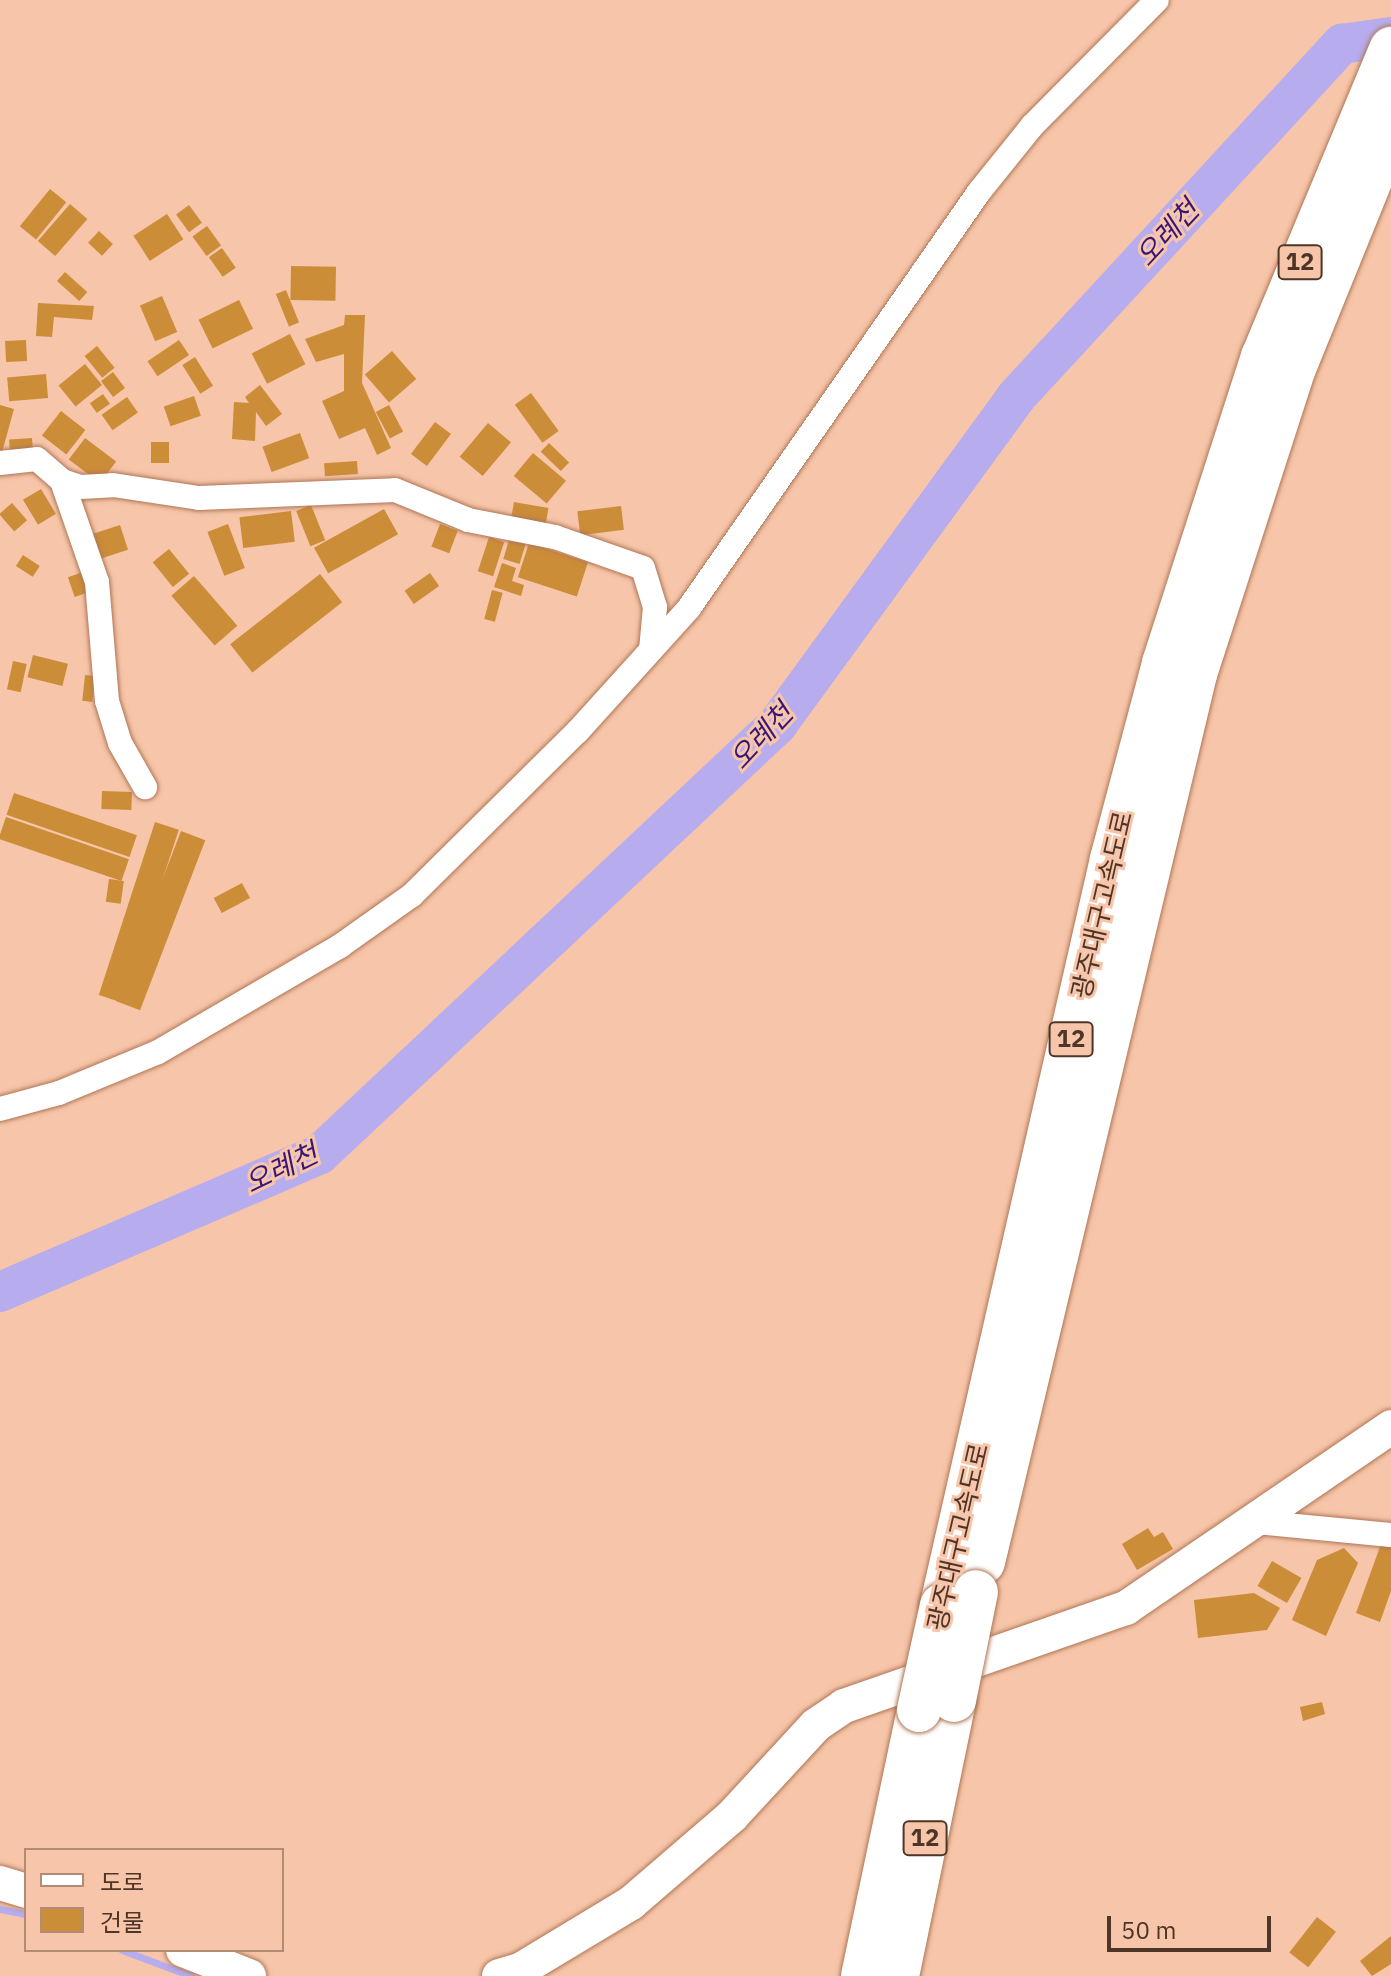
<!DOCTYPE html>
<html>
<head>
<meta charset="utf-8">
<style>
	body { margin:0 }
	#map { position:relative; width:1391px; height:1976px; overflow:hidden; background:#f7c5a9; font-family:"IBM Plex Sans","Noto Sans KR",sans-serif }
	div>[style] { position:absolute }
	.stream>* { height:7px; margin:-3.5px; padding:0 3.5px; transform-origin:3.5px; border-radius:3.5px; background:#b6acee }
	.river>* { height:40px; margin:-20px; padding:0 20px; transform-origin:20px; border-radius:20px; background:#b6acee }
	.building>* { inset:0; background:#cc8d38; transform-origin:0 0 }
	.roads { filter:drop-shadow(0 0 2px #af7655) drop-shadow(0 0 2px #af7655) }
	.street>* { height:24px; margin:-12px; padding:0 12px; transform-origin:12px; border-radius:12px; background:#fff }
	.secondary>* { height:34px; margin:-17px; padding:0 17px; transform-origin:17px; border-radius:17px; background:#fff }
	.highway>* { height:44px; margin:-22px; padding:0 22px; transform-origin:22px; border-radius:22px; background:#fff }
	.bridges { filter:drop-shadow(0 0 2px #af7655) drop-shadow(0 0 2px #af7655) }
	.highway-bridge>* { height:44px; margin:-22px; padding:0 22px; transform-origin:22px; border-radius:22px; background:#fff }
	span { translate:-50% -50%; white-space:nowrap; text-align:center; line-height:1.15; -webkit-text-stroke:6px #f7c5a9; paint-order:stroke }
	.shield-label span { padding:2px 6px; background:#f7c5a9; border:2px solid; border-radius:6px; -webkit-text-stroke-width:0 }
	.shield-label { font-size:24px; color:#4e3527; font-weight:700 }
	.street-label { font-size:26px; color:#4e3527 }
	.water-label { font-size:28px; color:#371676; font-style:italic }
	.legend { position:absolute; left:24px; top:1848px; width:260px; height:104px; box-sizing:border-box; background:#f7c5a9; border:2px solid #b38b75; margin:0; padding:10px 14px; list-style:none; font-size:24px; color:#4e3527 }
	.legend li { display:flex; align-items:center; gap:16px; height:40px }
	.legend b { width:40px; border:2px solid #b38b75 }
	.scale { position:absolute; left:1107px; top:1916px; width:164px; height:36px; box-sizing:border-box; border:4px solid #4e3527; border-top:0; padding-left:10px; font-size:24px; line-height:28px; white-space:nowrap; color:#4e3527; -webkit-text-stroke:6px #f7c5a9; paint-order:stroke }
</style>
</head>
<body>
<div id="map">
	<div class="stream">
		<i style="left:0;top:1909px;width:26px;rotate:11deg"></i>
		<i style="left:122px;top:1950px;width:74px;rotate:20.6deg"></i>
	</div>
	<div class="river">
		<i style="left:0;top:1292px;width:348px;rotate:-23.3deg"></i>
		<i style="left:320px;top:1154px;width:627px;rotate:-43.19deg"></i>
		<i style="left:777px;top:725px;width:406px;rotate:-53.9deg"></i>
		<i style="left:1016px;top:397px;width:481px;rotate:-47.3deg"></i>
		<i style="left:1342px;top:44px;width:49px;rotate:-8.1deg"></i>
	</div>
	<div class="building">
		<i style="left:50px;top:189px;width:21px;height:48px;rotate:39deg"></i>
		<i style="left:70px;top:204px;width:23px;height:49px;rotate:41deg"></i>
		<i style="left:189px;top:205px;width:22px;height:16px;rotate:54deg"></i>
		<i style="left:167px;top:214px;width:30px;height:40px;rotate:57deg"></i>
		<i style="left:207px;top:226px;width:24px;height:18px;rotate:54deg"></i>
		<i style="left:99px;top:231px;width:19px;height:16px;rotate:43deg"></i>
		<i style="left:222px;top:248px;width:24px;height:16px;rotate:55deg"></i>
		<i style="left:291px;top:266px;width:45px;height:34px;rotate:1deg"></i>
		<i style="left:65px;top:272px;width:30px;height:12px;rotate:42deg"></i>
		<i style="left:286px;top:290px;width:35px;height:11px;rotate:68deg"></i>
		<i style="left:162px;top:296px;width:39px;height:24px;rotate:67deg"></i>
		<i style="left:239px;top:300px;width:32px;height:45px;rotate:64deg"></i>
		<i style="clip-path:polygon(38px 303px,94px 306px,92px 320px,54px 317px,52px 337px,36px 336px)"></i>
		<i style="clip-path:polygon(345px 315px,365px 315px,362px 383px,391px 448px,377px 455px,365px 428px,339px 439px,322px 401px,344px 391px,344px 354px,316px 362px,305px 339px,344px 325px)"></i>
		<i style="left:290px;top:334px;width:34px;height:43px;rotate:63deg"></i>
		<i style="left:26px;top:340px;width:21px;height:21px;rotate:87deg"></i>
		<i style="left:179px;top:340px;width:18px;height:38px;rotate:56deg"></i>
		<i style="left:97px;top:346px;width:28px;height:16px;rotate:51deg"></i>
		<i style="left:392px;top:351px;width:37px;height:36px;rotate:49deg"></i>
		<i style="left:195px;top:357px;width:34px;height:15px;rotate:58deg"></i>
		<i style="left:85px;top:364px;width:27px;height:34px;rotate:51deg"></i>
		<i style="left:113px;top:372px;width:20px;height:15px;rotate:53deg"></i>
		<i style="left:46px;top:374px;width:24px;height:39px;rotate:85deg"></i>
		<i style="clip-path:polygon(260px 385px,282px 414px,266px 426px,256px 412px,255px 441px,232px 439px,234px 402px,249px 403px,245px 397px)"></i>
		<i style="left:531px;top:393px;width:47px;height:20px;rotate:54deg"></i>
		<i style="left:103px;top:394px;width:12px;height:16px;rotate:55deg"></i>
		<i style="left:194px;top:396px;width:21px;height:32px;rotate:71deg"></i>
		<i style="left:127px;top:397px;width:19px;height:31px;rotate:55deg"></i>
		<i style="clip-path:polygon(0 405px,14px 409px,1px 456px,0 456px)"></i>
		<i style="left:389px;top:405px;width:30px;height:15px;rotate:62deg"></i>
		<i style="left:61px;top:411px;width:31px;height:31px;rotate:38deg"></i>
		<i style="left:435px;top:422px;width:20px;height:40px;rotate:37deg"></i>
		<i style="left:488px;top:423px;width:30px;height:44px;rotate:40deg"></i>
		<i style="left:300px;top:433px;width:27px;height:40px;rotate:70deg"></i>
		<i style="left:32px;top:438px;width:14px;height:23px;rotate:86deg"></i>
		<i style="left:85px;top:438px;width:39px;height:27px;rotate:37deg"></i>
		<i style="left:151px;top:442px;width:18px;height:21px"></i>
		<i style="left:549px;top:443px;width:28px;height:12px;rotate:44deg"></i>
		<i style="left:533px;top:453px;width:43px;height:30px;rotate:40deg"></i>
		<i style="left:357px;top:461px;width:13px;height:33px;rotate:86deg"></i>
		<i style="left:41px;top:489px;width:29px;height:21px;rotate:59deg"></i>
		<i style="left:514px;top:502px;width:35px;height:20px;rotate:10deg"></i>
		<i style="left:12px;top:503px;width:23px;height:17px;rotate:49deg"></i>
		<i style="left:311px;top:505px;width:38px;height:16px;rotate:68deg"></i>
		<i style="left:621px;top:506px;width:24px;height:44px;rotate:83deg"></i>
		<i style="left:384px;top:509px;width:29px;height:80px;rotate:61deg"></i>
		<i style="left:291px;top:511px;width:31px;height:52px;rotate:83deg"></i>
		<i style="left:228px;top:524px;width:47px;height:22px;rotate:69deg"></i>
		<i style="left:440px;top:524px;width:19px;height:24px;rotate:21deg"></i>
		<i style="left:120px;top:525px;width:26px;height:34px;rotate:72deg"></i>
		<i style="left:489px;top:537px;width:16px;height:36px;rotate:18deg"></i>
		<i style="left:510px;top:537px;width:17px;height:23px;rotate:17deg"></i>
		<i style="left:529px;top:543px;width:62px;height:36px;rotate:18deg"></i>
		<i style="left:169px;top:549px;width:32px;height:21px;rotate:51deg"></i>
		<i style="left:23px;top:555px;width:20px;height:13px;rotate:33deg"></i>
		<i style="clip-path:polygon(502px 563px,516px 568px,512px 581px,524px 585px,521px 596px,494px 587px)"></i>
		<i style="left:83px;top:572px;width:21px;height:16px;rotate:71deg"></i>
		<i style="left:430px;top:573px;width:16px;height:31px;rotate:55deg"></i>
		<i style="left:320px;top:574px;width:36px;height:114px;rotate:52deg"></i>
		<i style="left:194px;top:576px;width:66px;height:30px;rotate:49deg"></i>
		<i style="left:492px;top:590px;width:11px;height:30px;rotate:15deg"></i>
		<i style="left:33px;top:655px;width:36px;height:23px;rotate:14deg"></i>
		<i style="left:13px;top:661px;width:14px;height:29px;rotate:12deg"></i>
		<i style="left:85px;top:675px;width:10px;height:26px;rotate:6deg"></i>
		<i style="left:102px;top:791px;width:30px;height:18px;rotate:2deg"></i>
		<i style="left:14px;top:793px;width:130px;height:23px;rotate:19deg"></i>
		<i style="left:6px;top:817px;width:130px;height:23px;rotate:19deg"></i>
		<i style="left:155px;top:822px;width:25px;height:182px;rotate:18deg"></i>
		<i style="left:181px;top:831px;width:26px;height:182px;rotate:21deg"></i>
		<i style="left:109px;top:879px;width:15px;height:23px;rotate:8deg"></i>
		<i style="left:242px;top:883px;width:17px;height:32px;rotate:62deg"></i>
		<i style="clip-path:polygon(1148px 1528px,1154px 1537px,1163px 1532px,1173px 1549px,1137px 1570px,1122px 1544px)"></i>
		<i style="clip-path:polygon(1381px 1544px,1391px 1547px,1391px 1591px,1380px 1622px,1356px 1613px)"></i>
		<i style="clip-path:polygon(1344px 1548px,1358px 1563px,1326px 1636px,1292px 1620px,1317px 1560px)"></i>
		<i style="left:1272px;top:1561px;width:34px;height:29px;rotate:30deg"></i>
		<i style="clip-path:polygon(1254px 1593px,1280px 1608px,1267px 1630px,1198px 1638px,1194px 1600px)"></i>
		<i style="clip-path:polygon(1322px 1702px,1325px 1714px,1303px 1721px,1300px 1707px)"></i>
		<i style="left:1317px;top:1917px;width:24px;height:45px;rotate:38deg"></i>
		<i style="clip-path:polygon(1391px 1936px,1391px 1964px,1372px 1976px,1360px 1961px)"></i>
	</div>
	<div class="roads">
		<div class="street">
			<i style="left:0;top:463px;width:37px;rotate:-6deg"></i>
			<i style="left:37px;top:459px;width:33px;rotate:41deg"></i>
			<i style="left:62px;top:481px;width:19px;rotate:18deg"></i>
			<i style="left:80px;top:487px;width:33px;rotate:-3deg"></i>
			<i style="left:113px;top:485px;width:87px;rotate:8.6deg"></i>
			<i style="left:199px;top:498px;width:196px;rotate:-2.3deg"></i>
			<i style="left:395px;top:490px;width:79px;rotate:22.3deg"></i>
			<i style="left:468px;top:520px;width:89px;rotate:11.1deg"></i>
			<i style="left:555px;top:537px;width:93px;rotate:19.4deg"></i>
			<i style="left:643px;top:568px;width:41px;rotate:72.9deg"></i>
			<i style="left:655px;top:607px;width:43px;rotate:95.3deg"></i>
			<i style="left:62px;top:481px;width:107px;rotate:70.9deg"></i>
			<i style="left:97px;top:582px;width:119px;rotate:85.2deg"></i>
			<i style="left:107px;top:701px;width:44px;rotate:72.8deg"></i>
			<i style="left:120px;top:743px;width:51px;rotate:60.4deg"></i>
			<i style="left:0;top:1109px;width:61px;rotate:-15.2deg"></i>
			<i style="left:59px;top:1093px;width:107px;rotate:-22.5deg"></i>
			<i style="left:158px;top:1052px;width:211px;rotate:-30.2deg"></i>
			<i style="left:340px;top:946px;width:88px;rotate:-35.3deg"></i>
			<i style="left:412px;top:895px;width:233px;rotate:-44.7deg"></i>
			<i style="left:578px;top:731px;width:166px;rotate:-47.9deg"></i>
			<i style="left:689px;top:608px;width:507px;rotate:-55.12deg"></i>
			<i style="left:979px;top:192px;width:85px;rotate:-51.2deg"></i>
			<i style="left:1032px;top:126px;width:177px;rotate:-45.2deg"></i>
			<i style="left:1256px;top:1522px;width:136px;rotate:5.5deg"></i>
		</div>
		<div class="secondary">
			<i style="left:0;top:1883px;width:27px;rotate:17deg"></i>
			<i style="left:183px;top:1950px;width:71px;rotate:21.5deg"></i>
			<i style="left:499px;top:1976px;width:22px;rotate:-16deg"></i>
			<i style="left:520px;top:1970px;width:130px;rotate:-31.1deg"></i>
			<i style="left:631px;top:1903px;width:133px;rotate:-40.7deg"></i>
			<i style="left:732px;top:1816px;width:124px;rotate:-47.3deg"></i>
			<i style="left:816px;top:1725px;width:34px;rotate:-34deg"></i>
			<i style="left:844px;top:1706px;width:299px;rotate:-19.2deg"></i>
			<i style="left:1126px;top:1608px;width:321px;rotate:-34.3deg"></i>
		</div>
		<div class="highway">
			<i style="left:983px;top:1562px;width:913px;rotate:-76.57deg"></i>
			<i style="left:1195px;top:674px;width:322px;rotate:-72.1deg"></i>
			<i style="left:1294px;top:368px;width:258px;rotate:-67.9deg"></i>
			<i style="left:942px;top:1605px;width:765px;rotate:-77.16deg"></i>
			<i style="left:1112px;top:859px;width:203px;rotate:-75.1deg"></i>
			<i style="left:1164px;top:663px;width:322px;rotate:-72.1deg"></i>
			<i style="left:1263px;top:357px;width:334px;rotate:-67.4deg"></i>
			<i style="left:863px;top:1976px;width:272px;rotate:-78.1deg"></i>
			<i style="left:897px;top:1976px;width:282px;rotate:-78.3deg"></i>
		</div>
	</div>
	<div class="bridges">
		<div class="highway-bridge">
			<i style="left:954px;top:1700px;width:110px;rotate:-78.5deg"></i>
			<i style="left:919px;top:1710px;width:107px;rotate:-77.6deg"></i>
		</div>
	</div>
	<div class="shield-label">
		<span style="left:1300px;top:262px">12</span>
		<span style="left:1071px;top:1039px">12</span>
		<span style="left:925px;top:1838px">12</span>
	</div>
	<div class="street-label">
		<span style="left:1102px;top:905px;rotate:-77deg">광주대구고속도로</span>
		<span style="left:958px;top:1537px;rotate:-77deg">광주대구고속도로</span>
	</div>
	<div class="water-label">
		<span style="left:1167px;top:233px;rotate:-47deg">오례천</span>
		<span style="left:761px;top:736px;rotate:-47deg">오례천</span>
		<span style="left:281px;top:1168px;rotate:-26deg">오례천</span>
	</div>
	<ul class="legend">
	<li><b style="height:10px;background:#fff"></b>도로</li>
	<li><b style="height:22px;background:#cc8d38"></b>건물</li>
	</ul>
	<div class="scale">50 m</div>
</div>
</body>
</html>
